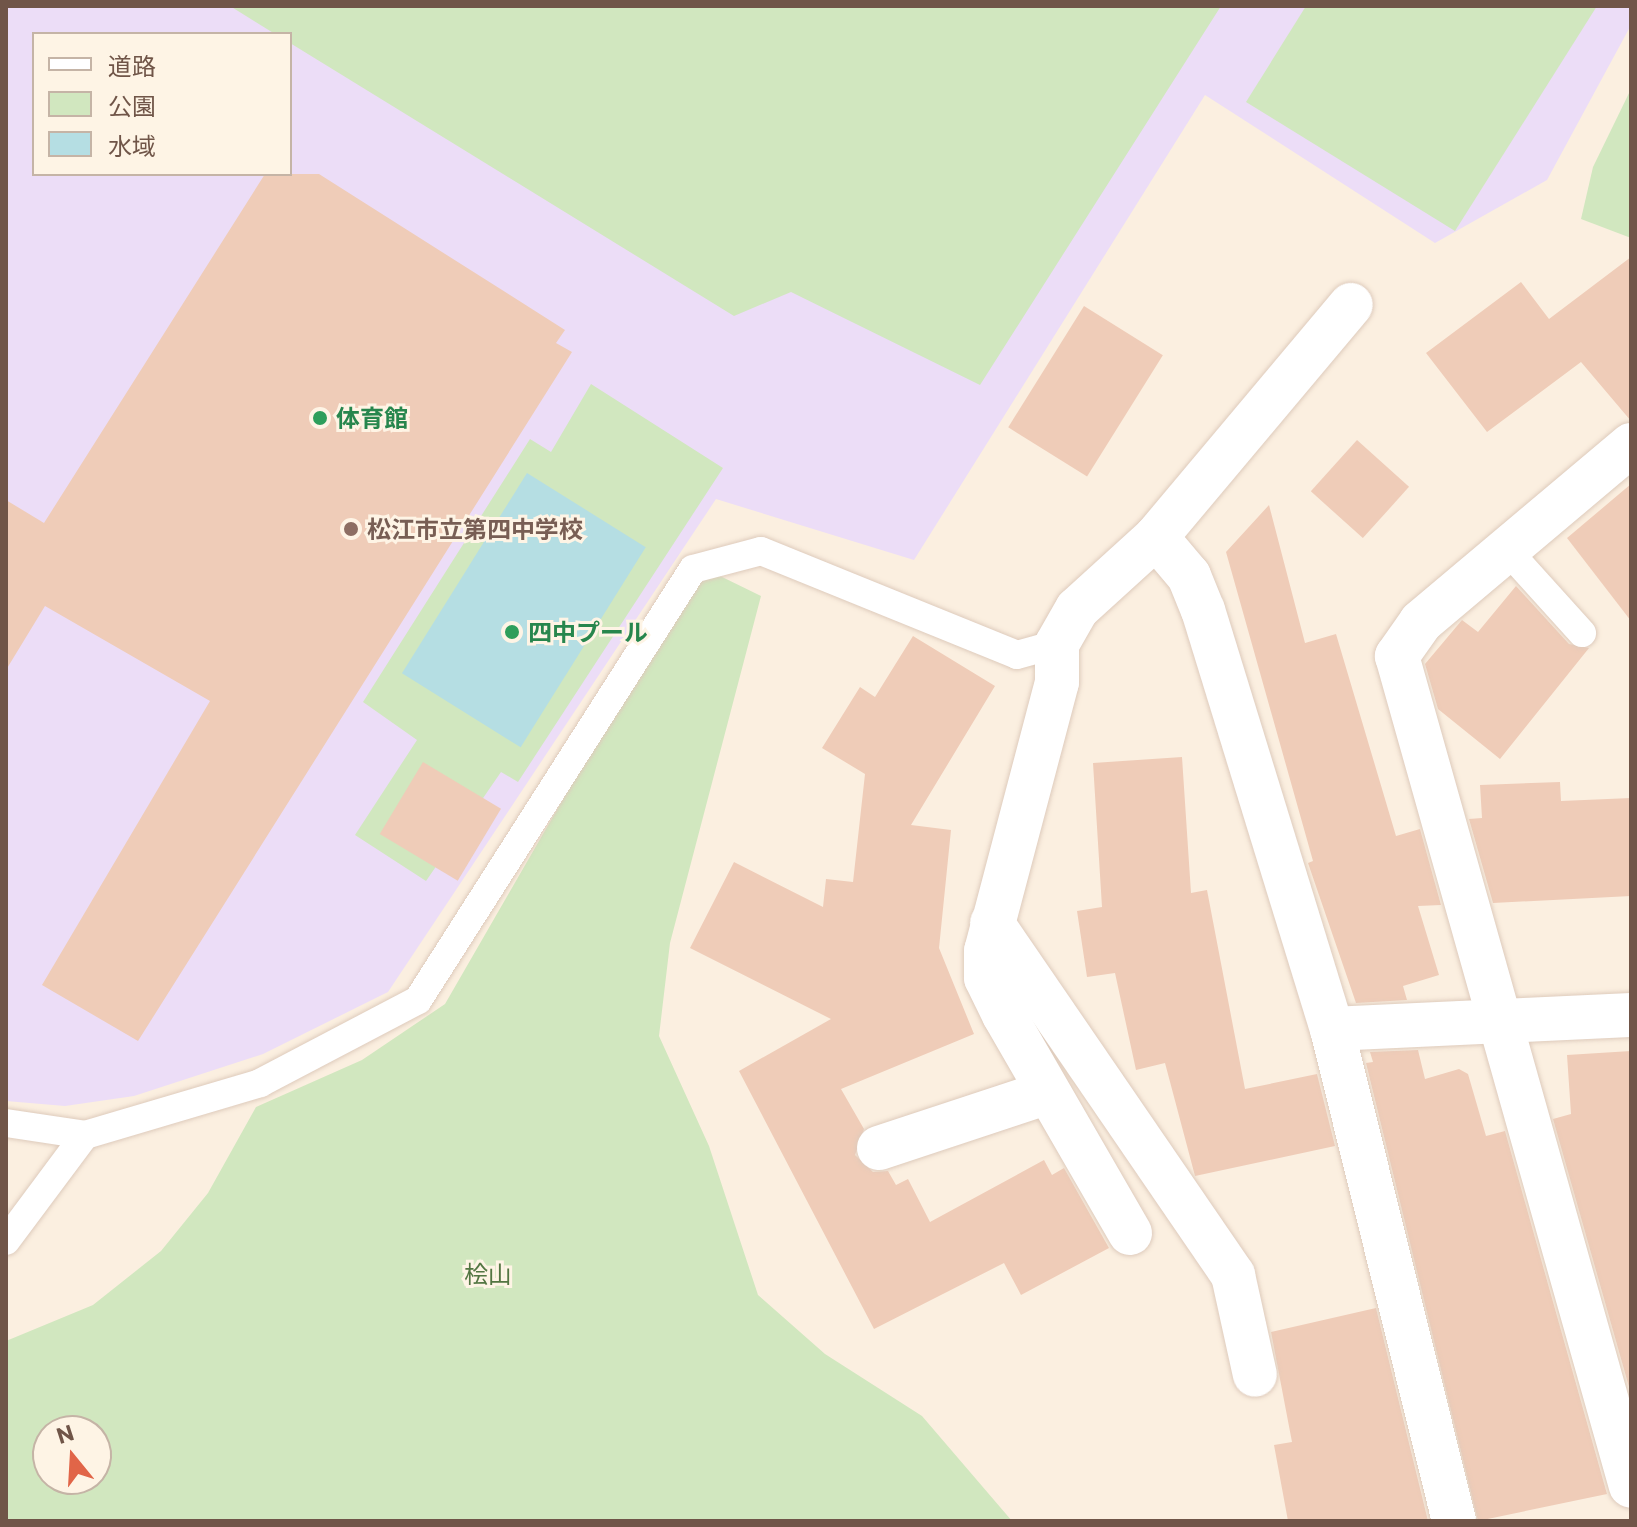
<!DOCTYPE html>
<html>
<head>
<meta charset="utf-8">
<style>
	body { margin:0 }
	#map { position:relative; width:1637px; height:1527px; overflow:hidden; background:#fbefe0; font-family:Commissioner,"Noto Sans JP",sans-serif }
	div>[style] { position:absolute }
	.education>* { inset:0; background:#ecddf7 }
	.green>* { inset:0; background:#d1e7bf }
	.water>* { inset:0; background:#b5dee3; transform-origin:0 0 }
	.building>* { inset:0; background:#efccb8; transform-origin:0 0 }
	.roads { filter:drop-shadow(0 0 2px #decbbc) drop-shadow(0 0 2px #decbbc) }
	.lane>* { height:28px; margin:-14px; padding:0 14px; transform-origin:14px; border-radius:14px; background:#fff }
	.street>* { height:44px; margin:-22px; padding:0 22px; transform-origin:22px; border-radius:22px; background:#fff }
	.dots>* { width:22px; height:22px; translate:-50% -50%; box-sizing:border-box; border:4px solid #fef4e5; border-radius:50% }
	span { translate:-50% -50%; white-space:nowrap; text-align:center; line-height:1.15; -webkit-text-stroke:6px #fef4e5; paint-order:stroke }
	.leisure-label { font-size:24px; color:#27864d; font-weight:700 }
	.left { translate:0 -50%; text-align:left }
	.education-label { font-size:24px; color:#785e54; font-weight:700 }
	.park-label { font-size:24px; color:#537642 }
	.frame { position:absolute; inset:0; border:8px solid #705548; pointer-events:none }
	.legend { position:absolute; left:32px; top:32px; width:260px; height:144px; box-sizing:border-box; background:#fef4e5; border:2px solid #c5b4a6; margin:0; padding:10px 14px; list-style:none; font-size:24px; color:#705548 }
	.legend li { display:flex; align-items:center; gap:16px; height:40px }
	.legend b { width:40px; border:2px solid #c5b4a6 }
	.north { position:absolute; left:32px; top:1415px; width:80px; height:80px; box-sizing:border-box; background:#fef4e5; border:2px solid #c5b4a6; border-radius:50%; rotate:342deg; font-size:22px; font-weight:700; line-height:32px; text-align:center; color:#705548 }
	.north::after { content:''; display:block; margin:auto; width:28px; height:36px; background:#e16548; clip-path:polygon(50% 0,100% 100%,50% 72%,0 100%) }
</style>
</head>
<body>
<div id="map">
	<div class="education">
		<i style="clip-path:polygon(evenodd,6px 6px,1631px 6px,1631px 25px,1547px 180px,1435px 243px,1205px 95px,914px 560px,716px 499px,388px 992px,263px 1054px,134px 1096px,65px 1106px,6px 1101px,6px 6px,34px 34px,290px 34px,290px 174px,34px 174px,34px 34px)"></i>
	</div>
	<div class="green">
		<i style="clip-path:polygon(230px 6px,1221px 6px,980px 385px,791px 292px,734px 316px,290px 43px,290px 34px,275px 34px)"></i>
		<i style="clip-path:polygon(1306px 6px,1597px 6px,1455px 231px,1246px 102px)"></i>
		<i style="clip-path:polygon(1631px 89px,1631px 238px,1581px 219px,1593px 167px)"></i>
		<i style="clip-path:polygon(591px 384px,723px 468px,518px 782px,501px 772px,426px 881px,355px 835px,417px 740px,363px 702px,530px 439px,551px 452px)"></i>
		<i style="clip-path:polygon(evenodd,716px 574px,761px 596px,670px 943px,659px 1036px,709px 1146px,758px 1295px,825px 1354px,922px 1416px,1012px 1521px,6px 1521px,6px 1341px,93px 1305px,161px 1251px,208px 1193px,256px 1107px,362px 1060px,445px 1004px,634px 676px,697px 580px,716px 574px,48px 1431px,96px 1431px,96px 1479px,48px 1479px,48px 1431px)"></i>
	</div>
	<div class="water">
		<i style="left:527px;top:473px;width:140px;height:236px;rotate:32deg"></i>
	</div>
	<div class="building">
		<i style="clip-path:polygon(265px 174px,319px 174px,565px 330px,556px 343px,572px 352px,138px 1041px,42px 985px,210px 701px,45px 606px,6px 670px,6px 500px,44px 523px)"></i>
		<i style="clip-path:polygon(1631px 257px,1631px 421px,1581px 362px,1487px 432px,1426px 353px,1521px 282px,1549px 319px)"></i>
		<i style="left:1084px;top:306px;width:93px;height:143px;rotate:32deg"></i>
		<i style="left:1357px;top:440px;width:70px;height:69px;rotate:42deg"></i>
		<i style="clip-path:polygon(1631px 484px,1631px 621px,1567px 538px)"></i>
		<i style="clip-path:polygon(1269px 505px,1305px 643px,1336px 634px,1396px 836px,1420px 829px,1441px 905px,1418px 906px,1439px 975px,1403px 986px,1407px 1000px,1356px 1003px,1308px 863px,1313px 861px,1226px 552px)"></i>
		<i style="clip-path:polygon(1516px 586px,1569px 644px,1589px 648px,1500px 759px,1438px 709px,1425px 664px,1462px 620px,1478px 632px)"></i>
		<i style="clip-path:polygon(913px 636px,995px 686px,911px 825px,951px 830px,939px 948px,974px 1034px,841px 1089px,864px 1129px,855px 1155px,873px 1172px,888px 1171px,896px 1185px,908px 1179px,930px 1222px,1044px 1160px,1052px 1175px,1064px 1168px,1109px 1248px,1021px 1295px,1004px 1263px,874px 1329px,739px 1071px,831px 1019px,690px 948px,734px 862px,823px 907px,826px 879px,853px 882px,865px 774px,822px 748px,860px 687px,875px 697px)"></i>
		<i style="clip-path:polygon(1182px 757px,1191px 893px,1207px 890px,1245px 1089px,1317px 1074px,1335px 1146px,1195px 1176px,1165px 1063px,1136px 1070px,1115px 973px,1087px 977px,1077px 911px,1102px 907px,1093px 763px)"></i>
		<i style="left:423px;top:762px;width:91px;height:84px;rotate:31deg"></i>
		<i style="clip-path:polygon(1560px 782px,1561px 801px,1631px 798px,1631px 896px,1493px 903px,1469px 819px,1482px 818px,1480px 785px)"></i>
		<i style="clip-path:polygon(1418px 1050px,1425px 1079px,1459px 1069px,1468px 1074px,1486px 1136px,1505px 1131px,1607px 1494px,1478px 1521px,1366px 1063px,1373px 1062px,1370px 1052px)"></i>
		<i style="clip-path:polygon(1631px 1051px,1631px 1394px,1553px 1119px,1571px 1114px,1567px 1055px)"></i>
		<i style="clip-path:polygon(1376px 1308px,1428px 1521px,1288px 1521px,1274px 1445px,1292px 1442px,1271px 1332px)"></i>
	</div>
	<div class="roads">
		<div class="lane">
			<i style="left:1507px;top:550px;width:112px;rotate:47.9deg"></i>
			<i style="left:6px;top:1123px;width:80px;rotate:8.6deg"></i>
			<i style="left:6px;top:1241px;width:132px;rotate:-53.3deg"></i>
			<i style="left:85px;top:1135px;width:183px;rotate:-16.5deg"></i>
			<i style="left:260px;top:1083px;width:178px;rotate:-27.7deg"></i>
			<i style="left:418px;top:1000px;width:511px;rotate:-57.46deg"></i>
			<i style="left:693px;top:569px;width:70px;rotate:-14.8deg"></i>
			<i style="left:761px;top:551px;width:276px;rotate:22.1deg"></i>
			<i style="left:1017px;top:655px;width:41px;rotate:-15.4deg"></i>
		</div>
		<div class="street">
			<i style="left:1631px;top:445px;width:275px;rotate:139.9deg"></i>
			<i style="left:1421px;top:622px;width:42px;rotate:125.2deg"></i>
			<i style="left:1397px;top:656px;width:862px;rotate:74.26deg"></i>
			<i style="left:1156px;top:537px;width:303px;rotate:-50deg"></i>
			<i style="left:992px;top:923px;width:427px;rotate:55.6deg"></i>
			<i style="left:1233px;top:1275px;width:102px;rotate:77.6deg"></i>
			<i style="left:1332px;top:1029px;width:299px;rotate:-2.7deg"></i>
			<i style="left:879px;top:1148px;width:178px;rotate:-18.3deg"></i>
			<i style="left:1130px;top:1233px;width:252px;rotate:-120deg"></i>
			<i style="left:1004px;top:1015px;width:41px;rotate:-115.9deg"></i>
			<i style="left:986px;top:978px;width:27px;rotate:-90deg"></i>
			<i style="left:986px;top:951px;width:278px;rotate:-75.2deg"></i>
			<i style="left:1057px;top:682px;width:38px;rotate:-90deg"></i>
			<i style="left:1057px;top:644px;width:40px;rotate:-60.3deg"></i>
			<i style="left:1077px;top:609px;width:107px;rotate:-42.3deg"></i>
			<i style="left:1156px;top:537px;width:51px;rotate:49.8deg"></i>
			<i style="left:1189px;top:576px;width:37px;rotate:68deg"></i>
			<i style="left:1203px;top:610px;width:438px;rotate:72.9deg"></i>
			<i style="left:1332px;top:1029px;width:507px;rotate:76.07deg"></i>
		</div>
	</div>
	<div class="dots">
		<i style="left:320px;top:418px;background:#2e9e5b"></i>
		<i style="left:351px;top:529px;background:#8d6e63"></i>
		<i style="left:512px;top:632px;background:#2e9e5b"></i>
	</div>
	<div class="leisure-label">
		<span class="left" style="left:336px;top:418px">体育館</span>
		<span class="left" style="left:528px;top:632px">四中プール</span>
	</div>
	<div class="education-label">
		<span class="left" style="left:367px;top:529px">松江市立第四中学校</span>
	</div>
	<div class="park-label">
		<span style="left:488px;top:1274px">桧山</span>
	</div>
	<div class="frame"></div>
	<ul class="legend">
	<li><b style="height:10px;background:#fff"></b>道路</li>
	<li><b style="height:22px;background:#d1e7bf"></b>公園</li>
	<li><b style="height:22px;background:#b5dee3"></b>水域</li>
	</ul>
	<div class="north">N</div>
</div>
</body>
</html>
